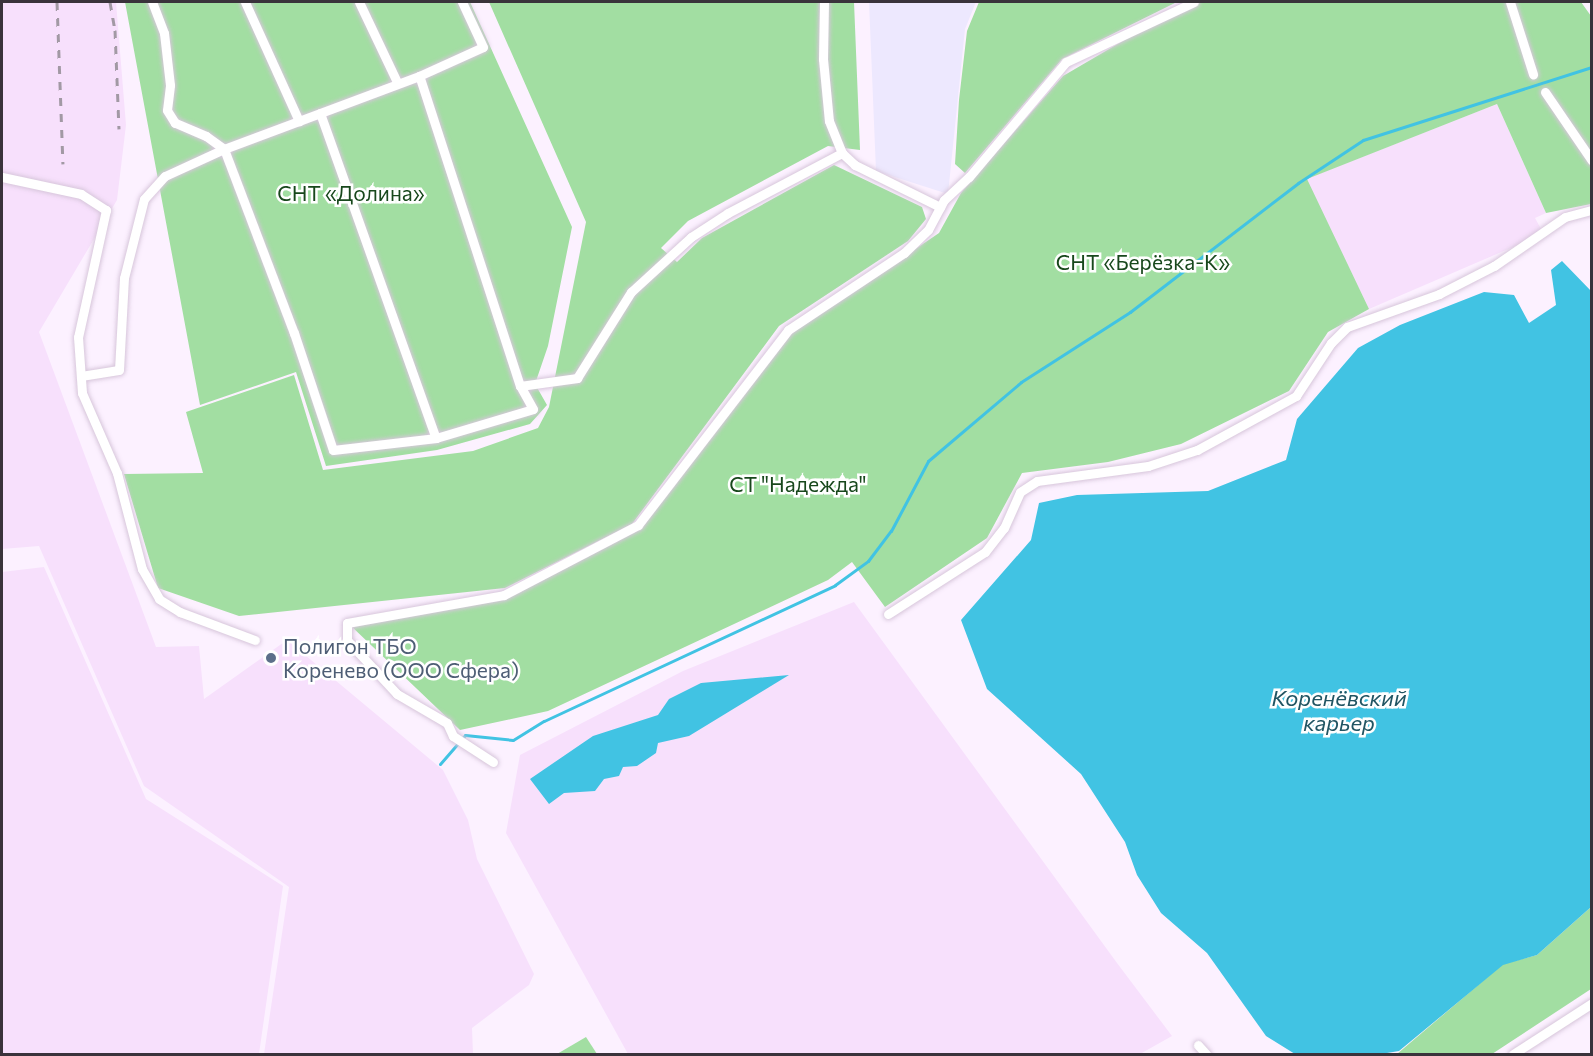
<!DOCTYPE html>
<html>
<head>
<meta charset="utf-8">
<style>
	body { margin:0 }
	#map { position:relative; width:1593px; height:1056px; overflow:hidden; background:#fcf1ff; font-family:Commissioner,sans-serif }
	div>[style] { position:absolute }
	.commercial>* { inset:0; background:#ede8fe }
	.built>* { inset:0; background:#f7e0fc }
	.green>* { inset:0; background:#a2dea2 }
	.water>* { inset:0; background:#41c3e3 }
	.stream>* { height:3px; margin:-1.5px; padding:0 1.5px; transform-origin:1.5px; border-radius:1.5px; background:#41c3e3 }
	.roads { filter:drop-shadow(0 0 2px #d7c6db) drop-shadow(0 0 2px #d7c6db) }
	.street>* { height:9px; margin:-4.5px; padding:0 4.5px; transform-origin:4.5px; border-radius:4.5px; background:#fff }
	.rail>* { height:3px; margin-top:-1.5px; transform-origin:0; background:repeating-linear-gradient(90deg,#a299a4 0 8px,transparent 0 16px) }
	.dots>* { width:16px; height:16px; translate:-50% -50%; box-sizing:border-box; border:3px solid #fff; border-radius:50% }
	span { translate:-50% -50%; white-space:nowrap; text-align:center; line-height:1.15; -webkit-text-stroke:5px #fff; paint-order:stroke }
	.park-label { font-size:21px; color:#18481c }
	.service-label { font-size:21px; color:#4e5e75 }
	.left { translate:0 -50%; text-align:left }
	.water-label { font-size:22px; color:#215563; font-style:italic }
	.frame { position:absolute; inset:0; border:3px solid #3a333b; pointer-events:none }
</style>
</head>
<body>
<div id="map">
	<div class="commercial">
		<i style="clip-path:polygon(869px 2px,976px 2px,965px 29px,948px 194px,876px 171px)"></i>
	</div>
	<div class="built">
		<i style="clip-path:polygon(2px 2px,116px 2px,126px 125px,117px 200px,39px 332px,156px 647px,199px 646px,204px 699px,287px 640px,443px 770px,468px 820px,477px 859px,534px 974px,529px 985px,472px 1028px,473px 1054px,264px 1054px,289px 887px,144px 786px,39px 546px,2px 549px)"></i>
		<i style="clip-path:polygon(1497px 104px,1546px 213px,1535px 218px,1541px 229px,1520px 244px,1369px 309px,1306px 179px)"></i>
		<i style="clip-path:polygon(44px 567px,146px 799px,283px 886px,259px 1054px,2px 1054px,2px 572px)"></i>
		<i style="clip-path:polygon(854px 602px,1117px 963px,1172px 1036px,1140px 1054px,628px 1054px,506px 833px,520px 755px,683px 671px)"></i>
	</div>
	<div class="green">
		<i style="clip-path:polygon(125px 2px,470px 2px,572px 227px,548px 346px,535px 384px,547px 405px,530px 424px,437px 450px,326px 466px,296px 372px,200px 405px)"></i>
		<i style="clip-path:polygon(489px 2px,854px 2px,860px 150px,828px 146px,688px 221px,661px 248px,677px 262px,702px 238px,834px 165px,922px 207px,926px 219px,908px 241px,779px 326px,632px 524px,505px 588px,239px 616px,158px 588px,124px 474px,203px 473px,186px 412px,294px 375px,323px 470px,473px 451px,538px 428px,549px 407px,586px 222px)"></i>
		<i style="clip-path:polygon(979px 2px,1177px 2px,1062px 59px,965px 173px,955px 164px,959px 100px,967px 31px)"></i>
		<i style="clip-path:polygon(1202px 2px,1581px 2px,1591px 16px,1591px 204px,1546px 213px,1497px 104px,1307px 179px,1369px 309px,1328px 332px,1289px 391px,1181px 444px,1108px 462px,1022px 473px,987px 538px,885px 607px,852px 562px,828px 580px,548px 711px,460px 730px,350px 625px,502px 599px,638px 530px,792px 333px,939px 233px,961px 193px,1063px 76px,1145px 28px)"></i>
		<i style="clip-path:polygon(1591px 907px,1591px 989px,1492px 1054px,1397px 1054px,1503px 964px,1537px 955px)"></i>
		<i style="clip-path:polygon(586px 1037px,597px 1054px,557px 1054px)"></i>
	</div>
	<div class="water">
		<i style="clip-path:polygon(1562px 261px,1592px 292px,1591px 907px,1537px 955px,1503px 965px,1399px 1051px,1381px 1054px,1295px 1054px,1266px 1036px,1207px 953px,1161px 913px,1137px 875px,1125px 842px,1081px 774px,987px 689px,961px 620px,1031px 540px,1039px 503px,1077px 495px,1208px 491px,1286px 460px,1297px 419px,1358px 348px,1400px 325px,1484px 292px,1514px 295px,1529px 323px,1556px 305px,1551px 270px)"></i>
		<i style="clip-path:polygon(789px 675px,689px 736px,658px 743px,656px 753px,637px 766px,623px 767px,619px 776px,604px 779px,595px 791px,564px 793px,549px 804px,530px 779px,593px 736px,658px 715px,669px 699px,701px 683px)"></i>
	</div>
	<div class="stream">
		<i style="left:440px;top:764px;width:38px;rotate:-49deg"></i>
		<i style="left:465px;top:735px;width:48px;rotate:5.9deg"></i>
		<i style="left:513px;top:740px;width:36px;rotate:-32deg"></i>
		<i style="left:544px;top:721px;width:321px;rotate:-25deg"></i>
		<i style="left:835px;top:585px;width:41px;rotate:-36deg"></i>
		<i style="left:868px;top:561px;width:38px;rotate:-53deg"></i>
		<i style="left:891px;top:531px;width:79px;rotate:-62.1deg"></i>
		<i style="left:928px;top:461px;width:122px;rotate:-40.3deg"></i>
		<i style="left:1021px;top:382px;width:130px;rotate:-32.7deg"></i>
		<i style="left:1130px;top:312px;width:212px;rotate:-37.5deg"></i>
		<i style="left:1298px;top:183px;width:78px;rotate:-33.5deg"></i>
		<i style="left:1363px;top:140px;width:240px;rotate:-17.7deg"></i>
	</div>
	<div class="roads">
		<div class="street">
			<i style="left:245px;top:2px;width:131px;rotate:65.6deg"></i>
			<i style="left:359px;top:2px;width:89px;rotate:64.6deg"></i>
			<i style="left:824px;top:2px;width:57px;rotate:91deg"></i>
			<i style="left:823px;top:59px;width:62px;rotate:84.5deg"></i>
			<i style="left:829px;top:121px;width:35px;rotate:68deg"></i>
			<i style="left:842px;top:153px;width:18px;rotate:43deg"></i>
			<i style="left:855px;top:165px;width:95px;rotate:26.3deg"></i>
			<i style="left:1510px;top:2px;width:76px;rotate:72.3deg"></i>
			<i style="left:419px;top:76px;width:70px;rotate:-24.4deg"></i>
			<i style="left:483px;top:47px;width:50px;rotate:-115deg"></i>
			<i style="left:1545px;top:92px;width:83px;rotate:55.7deg"></i>
			<i style="left:320px;top:113px;width:345px;rotate:70.4deg"></i>
			<i style="left:2px;top:177px;width:81px;rotate:12.1deg"></i>
			<i style="left:81px;top:194px;width:30px;rotate:33deg"></i>
			<i style="left:106px;top:210px;width:130px;rotate:102.4deg"></i>
			<i style="left:78px;top:337px;width:56px;rotate:85.9deg"></i>
			<i style="left:82px;top:393px;width:87px;rotate:66.4deg"></i>
			<i style="left:117px;top:473px;width:99px;rotate:75.4deg"></i>
			<i style="left:142px;top:569px;width:34px;rotate:60deg"></i>
			<i style="left:159px;top:599px;width:25px;rotate:32deg"></i>
			<i style="left:180px;top:612px;width:80px;rotate:20.5deg"></i>
			<i style="left:81px;top:376px;width:38px;rotate:-9deg"></i>
			<i style="left:119px;top:370px;width:92px;rotate:-86.9deg"></i>
			<i style="left:124px;top:278px;width:81px;rotate:-75.8deg"></i>
			<i style="left:144px;top:199px;width:31px;rotate:-48deg"></i>
			<i style="left:165px;top:176px;width:65px;rotate:-24.6deg"></i>
			<i style="left:224px;top:149px;width:22px;rotate:-144deg"></i>
			<i style="left:206px;top:136px;width:34px;rotate:-157deg"></i>
			<i style="left:175px;top:123px;width:15px;rotate:-122deg"></i>
			<i style="left:167px;top:110px;width:25px;rotate:-83deg"></i>
			<i style="left:170px;top:85px;width:52px;rotate:-96.6deg"></i>
			<i style="left:164px;top:33px;width:33px;rotate:-111deg"></i>
			<i style="left:520px;top:386px;width:326px;rotate:-108deg"></i>
			<i style="left:419px;top:76px;width:208px;rotate:159.5deg"></i>
			<i style="left:224px;top:149px;width:197px;rotate:69.2deg"></i>
			<i style="left:294px;top:333px;width:123px;rotate:71.6deg"></i>
			<i style="left:333px;top:450px;width:104px;rotate:-6.6deg"></i>
			<i style="left:436px;top:438px;width:101px;rotate:-16.6deg"></i>
			<i style="left:533px;top:409px;width:26px;rotate:-119deg"></i>
			<i style="left:520px;top:386px;width:58px;rotate:-8deg"></i>
			<i style="left:577px;top:378px;width:102px;rotate:-57.9deg"></i>
			<i style="left:631px;top:292px;width:81px;rotate:-42.5deg"></i>
			<i style="left:691px;top:237px;width:44px;rotate:-33deg"></i>
			<i style="left:728px;top:213px;width:129px;rotate:-27.8deg"></i>
			<i style="left:888px;top:614px;width:115px;rotate:-32.6deg"></i>
			<i style="left:985px;top:552px;width:31px;rotate:-52deg"></i>
			<i style="left:1004px;top:528px;width:39px;rotate:-66deg"></i>
			<i style="left:1020px;top:492px;width:20px;rotate:-33deg"></i>
			<i style="left:1037px;top:481px;width:112px;rotate:-7.7deg"></i>
			<i style="left:1148px;top:466px;width:52px;rotate:-18.1deg"></i>
			<i style="left:1197px;top:450px;width:113px;rotate:-28.6deg"></i>
			<i style="left:1296px;top:396px;width:64px;rotate:-56.6deg"></i>
			<i style="left:1331px;top:343px;width:23px;rotate:-45deg"></i>
			<i style="left:1347px;top:327px;width:98px;rotate:-19.7deg"></i>
			<i style="left:1439px;top:294px;width:62px;rotate:-27deg"></i>
			<i style="left:1494px;top:266px;width:86px;rotate:-34.6deg"></i>
			<i style="left:1565px;top:217px;width:28px;rotate:-15deg"></i>
			<i style="left:493px;top:762px;width:48px;rotate:-147deg"></i>
			<i style="left:453px;top:736px;width:14px;rotate:-115deg"></i>
			<i style="left:447px;top:723px;width:58px;rotate:-149.9deg"></i>
			<i style="left:397px;top:694px;width:74px;rotate:-132.8deg"></i>
			<i style="left:347px;top:640px;width:17px;rotate:-90deg"></i>
			<i style="left:347px;top:623px;width:159px;rotate:-10.1deg"></i>
			<i style="left:504px;top:595px;width:151px;rotate:-27.6deg"></i>
			<i style="left:638px;top:525px;width:246px;rotate:-52.4deg"></i>
			<i style="left:788px;top:330px;width:139px;rotate:-33.6deg"></i>
			<i style="left:904px;top:253px;width:33px;rotate:-44deg"></i>
			<i style="left:928px;top:230px;width:34px;rotate:-62deg"></i>
			<i style="left:944px;top:200px;width:34px;rotate:-43deg"></i>
			<i style="left:969px;top:177px;width:150px;rotate:-49.9deg"></i>
			<i style="left:1066px;top:62px;width:141px;rotate:-25.1deg"></i>
			<i style="left:1198px;top:1045px;width:12px;rotate:48deg"></i>
			<i style="left:1513px;top:1054px;width:94px;rotate:-32.8deg"></i>
		</div>
	</div>
	<div class="rail">
		<i style="left:57px;top:2px;width:162px;rotate:87.9deg"></i>
		<i style="left:110px;top:2px;width:28px;rotate:80deg"></i>
		<i style="left:115px;top:30px;width:99px;rotate:87.7deg"></i>
	</div>
	<div class="dots">
		<i style="left:271px;top:658px;background:#5c6f8a"></i>
	</div>
	<div class="park-label">
		<span style="left:351px;top:193px">СНТ «Долина»</span>
		<span style="left:1143px;top:262px">СНТ «Берёзка-К»</span>
		<span style="left:798px;top:484px">СТ "Надежда"</span>
	</div>
	<div class="service-label">
		<span class="left" style="left:283px;top:658px">Полигон ТБО<br>Коренево (ООО Сфера)</span>
	</div>
	<div class="water-label">
		<span style="left:1339px;top:710px">Коренёвский<br>карьер</span>
	</div>
	<div class="frame"></div>
</div>
</body>
</html>
